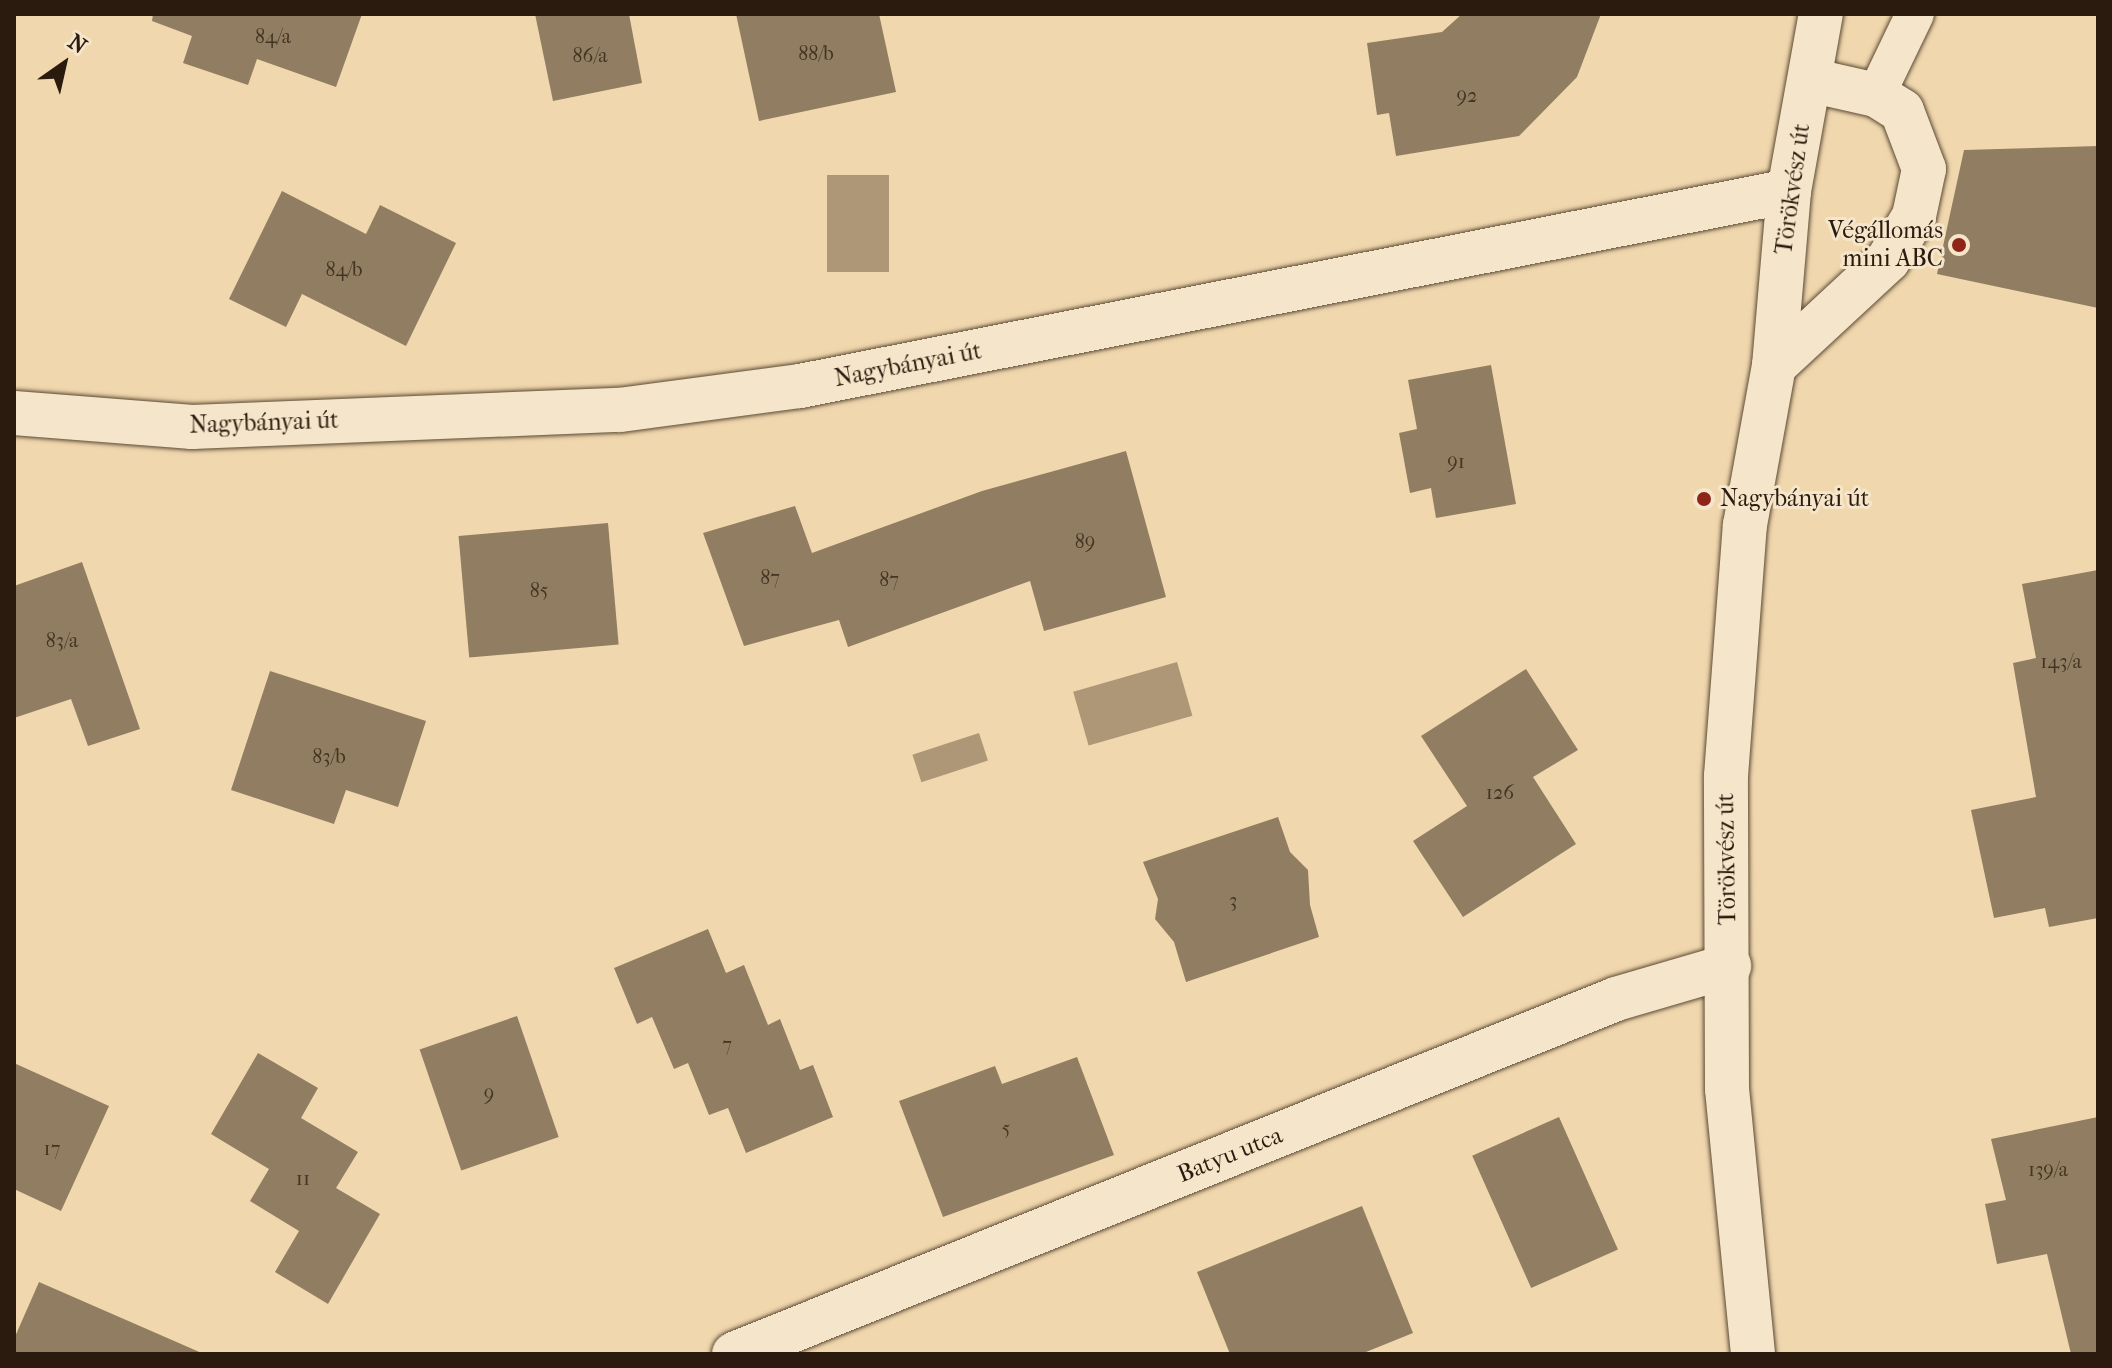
<!DOCTYPE html>
<html>
<head>
<meta charset="utf-8">
<style>
	body { margin:0 }
	#map { position:relative; width:2112px; height:1368px; overflow:hidden; background:#f0d7ad; font-family:"IM FELL French Canon",serif }
	div>[style] { position:absolute }
	.water>* { inset:0; background:#ad9777; transform-origin:0 0 }
	.building>* { inset:0; background:#917d61; transform-origin:0 0 }
	.roads { filter:drop-shadow(0 0 2px #5c4a36) drop-shadow(0 0 2px #5c4a36) }
	.lane>* { height:38px; margin:-19px; padding:0 19px; transform-origin:19px; border-radius:19px; background:#f5e5ca }
	.street>* { height:44px; margin:-22px; padding:0 22px; transform-origin:22px; border-radius:22px; background:#f5e5ca }
	.secondary>* { height:44px; margin:-22px; padding:0 22px; transform-origin:22px; border-radius:22px; background:#f5e5ca }
	.dots>* { width:22px; height:22px; translate:-50% -50%; box-sizing:border-box; border:4px solid #f5e5ca; border-radius:50% }
	span { translate:-50% -50%; white-space:nowrap; text-align:center; line-height:1.15; -webkit-text-stroke:6px #f5e5ca; paint-order:stroke }
	.number-label { font-size:20px; color:#443423 }
	.number-label span { -webkit-text-stroke-width:0 }
	.street-label { font-size:24px; color:#2b1b0e }
	.poi-label { font-size:24px; color:#2b1b0e }
	.right { translate:-100% -50%; text-align:right }
	.left { translate:0 -50%; text-align:left }
	.frame { position:absolute; inset:0; border:16px solid #2b1b0e; pointer-events:none }
	.north { position:absolute; left:24px; top:24px; width:80px; height:80px; -webkit-text-stroke:6px #f5e5ca; paint-order:stroke; rotate:34deg; font-size:22px; font-weight:700; line-height:32px; text-align:center; color:#2b1b0e }
	.north::after { content:''; display:block; margin:auto; width:28px; height:36px; background:#2b1b0e; clip-path:polygon(50% 0,100% 100%,50% 72%,0 100%) }
</style>
</head>
<body>
<div id="map">
	<div class="water">
		<i style="left:827px;top:175px;width:62px;height:97px"></i>
		<i style="left:1177px;top:662px;width:56px;height:108px;rotate:74deg"></i>
		<i style="left:979px;top:733px;width:29px;height:70px;rotate:72deg"></i>
	</div>
	<div class="building">
		<i style="clip-path:polygon(153px 14px,362px 14px,336px 87px,257px 59px,248px 85px,183px 63px,192px 36px,152px 21px)"></i>
		<i style="clip-path:polygon(535px 14px,629px 14px,642px 83px,553px 101px)"></i>
		<i style="clip-path:polygon(736px 14px,879px 14px,896px 92px,759px 121px)"></i>
		<i style="clip-path:polygon(1462px 14px,1601px 14px,1577px 77px,1519px 136px,1396px 156px,1389px 113px,1377px 115px,1367px 43px,1442px 32px)"></i>
		<i style="clip-path:polygon(2098px 146px,2098px 308px,1937px 274px,1964px 150px)"></i>
		<i style="clip-path:polygon(282px 191px,366px 234px,380px 205px,456px 243px,406px 346px,302px 294px,286px 327px,229px 299px)"></i>
		<i style="clip-path:polygon(1491px 365px,1516px 504px,1436px 518px,1431px 488px,1410px 493px,1399px 433px,1417px 429px,1408px 380px)"></i>
		<i style="clip-path:polygon(1126px 451px,1166px 597px,1044px 631px,1030px 581px,848px 647px,839px 620px,744px 646px,703px 533px,795px 506px,812px 553px,982px 491px)"></i>
		<i style="left:608px;top:523px;width:122px;height:150px;rotate:85deg"></i>
		<i style="clip-path:polygon(82px 562px,140px 729px,88px 746px,71px 699px,14px 718px,14px 586px)"></i>
		<i style="clip-path:polygon(2098px 570px,2098px 918px,2049px 927px,2045px 908px,1994px 918px,1971px 810px,2036px 797px,2013px 663px,2036px 658px,2022px 584px)"></i>
		<i style="clip-path:polygon(1526px 669px,1578px 750px,1533px 777px,1576px 844px,1463px 917px,1413px 841px,1467px 806px,1421px 736px)"></i>
		<i style="clip-path:polygon(270px 671px,426px 721px,398px 807px,346px 790px,334px 824px,231px 790px)"></i>
		<i style="clip-path:polygon(1278px 817px,1290px 852px,1308px 870px,1310px 905px,1319px 937px,1186px 982px,1174px 942px,1155px 919px,1158px 899px,1143px 862px)"></i>
		<i style="clip-path:polygon(708px 929px,726px 973px,744px 965px,768px 1025px,780px 1019px,800px 1070px,813px 1065px,833px 1117px,746px 1153px,728px 1108px,709px 1115px,688px 1063px,674px 1069px,652px 1017px,637px 1024px,614px 968px)"></i>
		<i style="left:517px;top:1016px;width:128px;height:103px;rotate:71deg"></i>
		<i style="clip-path:polygon(258px 1053px,318px 1088px,301px 1118px,358px 1152px,336px 1188px,380px 1214px,328px 1304px,275px 1272px,299px 1231px,250px 1201px,269px 1169px,211px 1134px)"></i>
		<i style="clip-path:polygon(1077px 1057px,1114px 1155px,943px 1217px,899px 1101px,995px 1066px,1002px 1084px)"></i>
		<i style="clip-path:polygon(14px 1063px,109px 1106px,61px 1211px,14px 1189px)"></i>
		<i style="left:1559px;top:1117px;width:145px;height:95px;rotate:66deg"></i>
		<i style="clip-path:polygon(2098px 1117px,2098px 1354px,2071px 1354px,2047px 1254px,1997px 1264px,1985px 1204px,2006px 1200px,1991px 1139px)"></i>
		<i style="clip-path:polygon(1362px 1206px,1413px 1333px,1361px 1354px,1230px 1354px,1197px 1272px)"></i>
		<i style="clip-path:polygon(39px 1282px,204px 1354px,14px 1354px,14px 1339px)"></i>
	</div>
	<div class="roads">
		<div class="lane">
			<i style="left:1876px;top:95px;width:90px;rotate:-64.3deg"></i>
		</div>
		<div class="street">
			<i style="left:1774px;top:366px;width:156px;rotate:-42.9deg"></i>
			<i style="left:1888px;top:260px;width:51px;rotate:-59.4deg"></i>
			<i style="left:1914px;top:216px;width:48px;rotate:-78deg"></i>
			<i style="left:1924px;top:169px;width:62px;rotate:-110.8deg"></i>
			<i style="left:1902px;top:111px;width:31px;rotate:-148deg"></i>
			<i style="left:1876px;top:95px;width:68px;rotate:-167.2deg"></i>
			<i style="left:1774px;top:366px;width:176px;rotate:-85.1deg"></i>
			<i style="left:1789px;top:191px;width:180px;rotate:-79.8deg"></i>
			<i style="left:14px;top:413px;width:179px;rotate:4.5deg"></i>
			<i style="left:192px;top:427px;width:428px;rotate:-2.3deg"></i>
			<i style="left:620px;top:410px;width:182px;rotate:-7.6deg"></i>
			<i style="left:800px;top:386px;width:1008px;rotate:-11.15deg"></i>
			<i style="left:734px;top:1354px;width:951px;rotate:-21.92deg"></i>
			<i style="left:1616px;top:999px;width:118px;rotate:-16.3deg"></i>
		</div>
		<div class="secondary">
			<i style="left:1753px;top:1354px;width:266px;rotate:-95.6deg"></i>
			<i style="left:1727px;top:1089px;width:313px;rotate:-90.2deg"></i>
			<i style="left:1726px;top:776px;width:252px;rotate:-85.7deg"></i>
			<i style="left:1745px;top:525px;width:162px;rotate:-79.7deg"></i>
		</div>
	</div>
	<div class="dots">
		<i style="left:1959px;top:245px;background:#8f2418"></i>
		<i style="left:1704px;top:499px;background:#8f2418"></i>
	</div>
	<div class="number-label">
		<span style="left:273px;top:36px">84/a</span>
		<span style="left:816px;top:53px">88/b</span>
		<span style="left:590px;top:55px">86/a</span>
		<span style="left:1467px;top:95px">92</span>
		<span style="left:344px;top:269px">84/b</span>
		<span style="left:1456px;top:461px">91</span>
		<span style="left:1085px;top:541px">89</span>
		<span style="left:770px;top:577px">87</span>
		<span style="left:889px;top:579px">87</span>
		<span style="left:539px;top:590px">85</span>
		<span style="left:62px;top:640px">83/a</span>
		<span style="left:2061px;top:661px">143/a</span>
		<span style="left:329px;top:756px">83/b</span>
		<span style="left:1500px;top:792px">126</span>
		<span style="left:1233px;top:900px">3</span>
		<span style="left:727px;top:1044px">7</span>
		<span style="left:489px;top:1093px">9</span>
		<span style="left:1006px;top:1128px">5</span>
		<span style="left:52px;top:1148px">17</span>
		<span style="left:2048px;top:1169px">139/a</span>
		<span style="left:303px;top:1178px">11</span>
	</div>
	<div class="street-label">
		<span style="left:1793px;top:189px;rotate:-82deg">Törökvész út</span>
		<span style="left:908px;top:365px;rotate:-11deg">Nagybányai út</span>
		<span style="left:264px;top:423px;rotate:-2deg">Nagybányai út</span>
		<span style="left:1727px;top:859px;rotate:-91deg">Törökvész út</span>
		<span style="left:1230px;top:1155px;rotate:-22deg">Batyu utca</span>
	</div>
	<div class="poi-label">
		<span class="right" style="left:1943px;top:245px">Végállomás<br>mini ABC</span>
		<span class="left" style="left:1720px;top:499px">Nagybányai út</span>
	</div>
	<div class="frame"></div>
	<div class="north">N</div>
</div>
</body>
</html>
